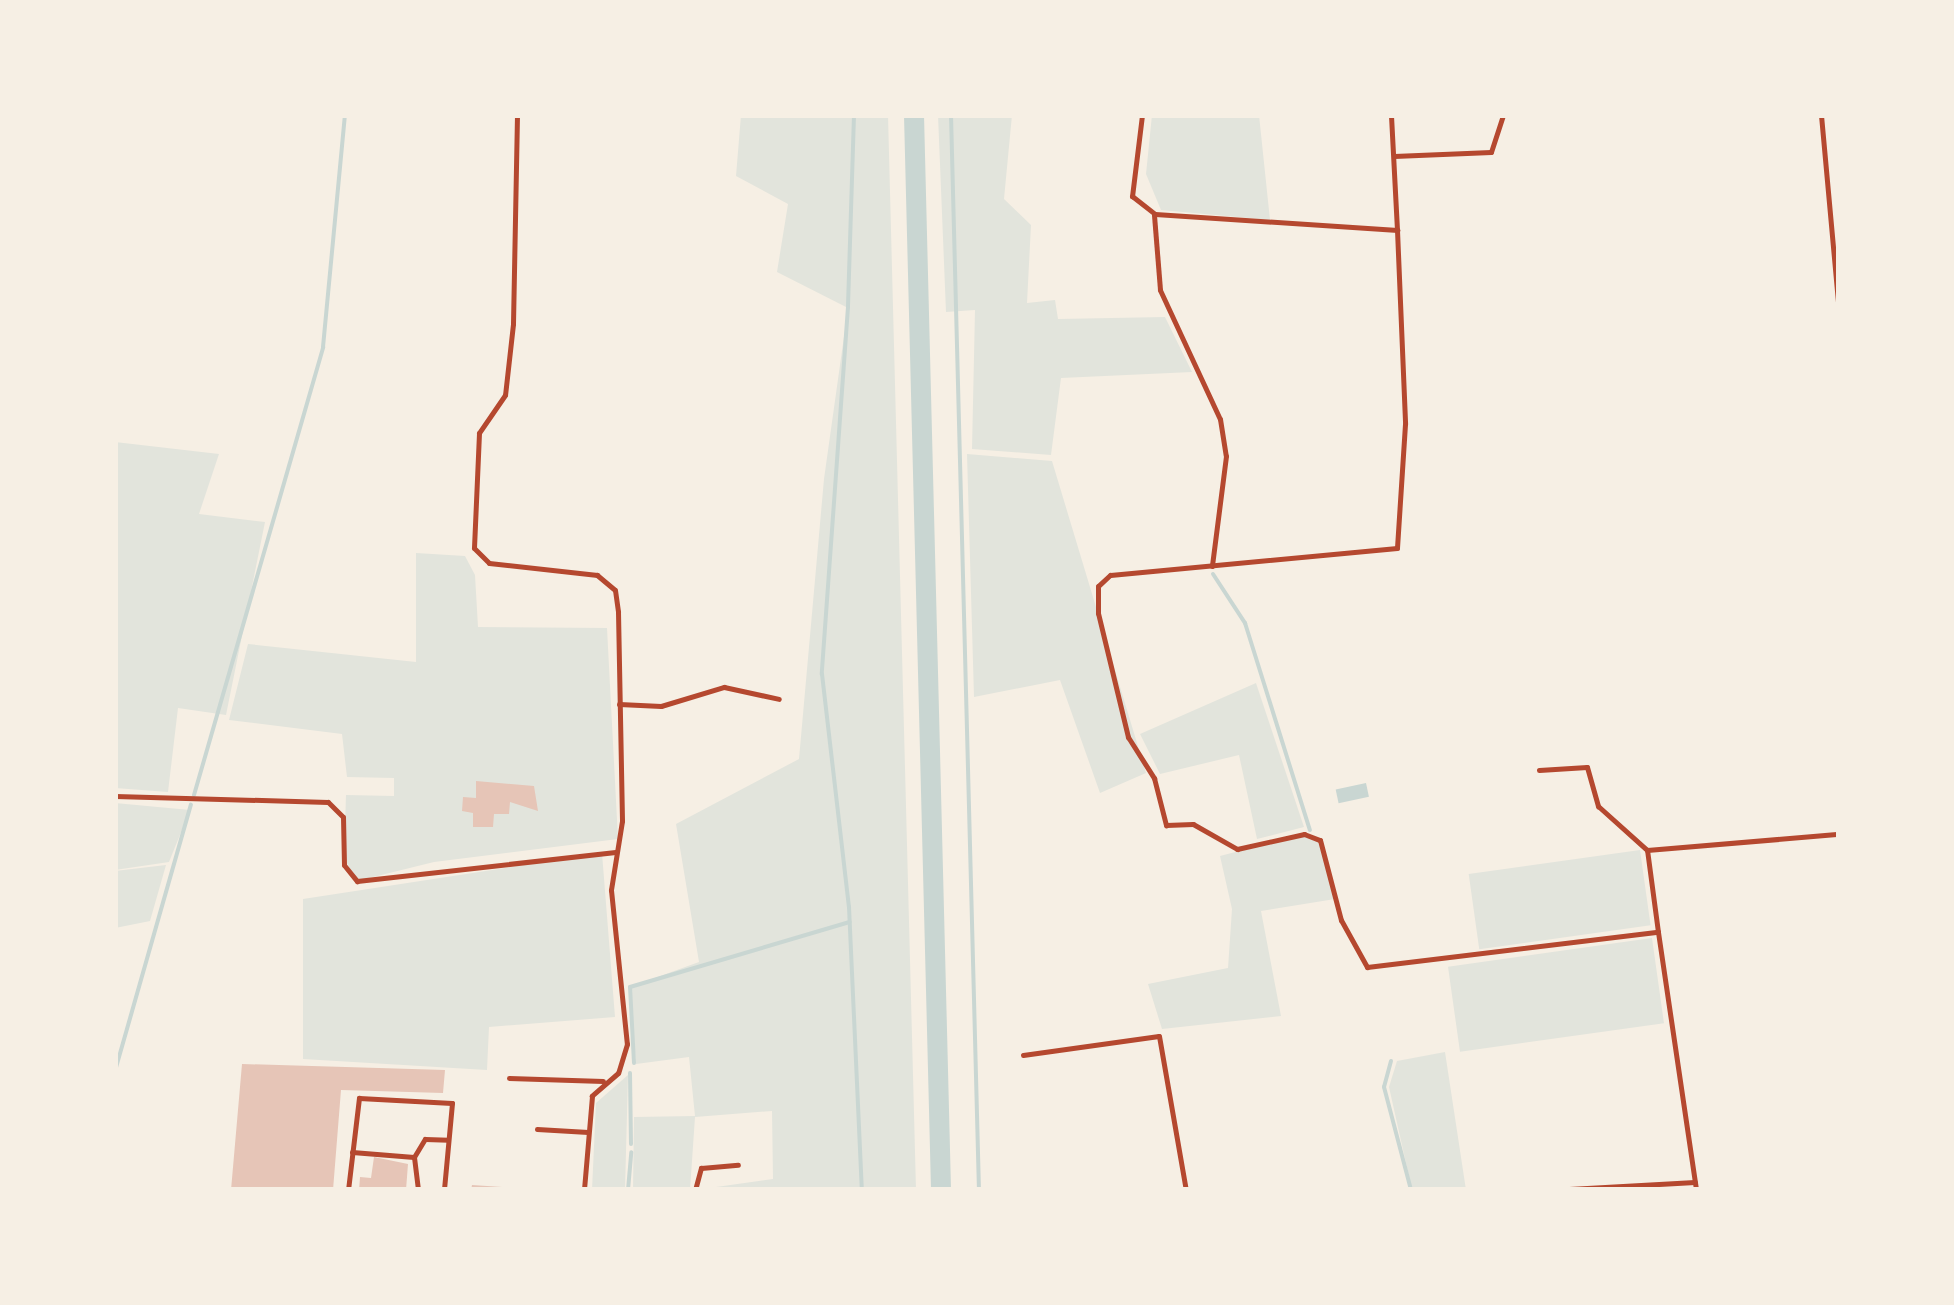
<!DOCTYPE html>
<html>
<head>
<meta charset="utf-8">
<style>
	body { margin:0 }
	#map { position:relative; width:1954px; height:1305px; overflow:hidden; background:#f6efe4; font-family:"Playfair Display",serif }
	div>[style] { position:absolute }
	.green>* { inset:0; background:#e2e4dc; transform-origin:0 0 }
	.water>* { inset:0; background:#c9d6d2; transform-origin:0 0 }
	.stream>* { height:4px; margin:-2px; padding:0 2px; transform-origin:2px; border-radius:2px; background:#c9d6d2 }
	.river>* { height:20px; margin:-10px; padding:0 10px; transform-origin:10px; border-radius:10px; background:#c9d6d2 }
	.building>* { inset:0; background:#e6c5b7 }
	.minor>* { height:5px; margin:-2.5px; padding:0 2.5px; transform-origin:2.5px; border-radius:2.5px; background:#b5482f }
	span { translate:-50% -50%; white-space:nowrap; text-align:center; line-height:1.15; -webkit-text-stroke:9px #f6efe4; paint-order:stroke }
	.frame { position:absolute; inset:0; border:118px solid #f6efe4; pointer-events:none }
</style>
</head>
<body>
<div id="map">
	<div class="green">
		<i style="clip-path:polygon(741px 115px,888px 115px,916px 1190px,695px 1190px,773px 1179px,772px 1111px,695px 1117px,690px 1190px,633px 1190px,634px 1117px,695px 1116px,689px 1057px,636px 1064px,630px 987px,699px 962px,676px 824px,799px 759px,824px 479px,848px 308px,777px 272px,788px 204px,736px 176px)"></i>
		<i style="clip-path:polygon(938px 115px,1012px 115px,1004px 199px,1031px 225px,1027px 303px,1055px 300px,1058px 319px,1165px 317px,1192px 372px,1061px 378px,1051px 455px,972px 449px,975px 310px,946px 312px)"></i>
		<i style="clip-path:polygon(1152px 115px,1259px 115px,1270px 220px,1161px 210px,1146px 174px)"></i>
		<i style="clip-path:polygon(115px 442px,219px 454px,199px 514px,265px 522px,226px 715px,178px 708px,168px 792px,115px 788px)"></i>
		<i style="clip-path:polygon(967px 454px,1052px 461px,1146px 773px,1100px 793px,1060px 680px,974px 697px)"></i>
		<i style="clip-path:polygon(416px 553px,465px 556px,475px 575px,478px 627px,607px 628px,618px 839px,434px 862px,357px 881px,344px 858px,346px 795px,394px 796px,394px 778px,347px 777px,342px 734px,229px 720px,248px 644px,416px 662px)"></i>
		<i style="clip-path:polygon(1256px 683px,1304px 827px,1257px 839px,1239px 755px,1160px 774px,1140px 734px)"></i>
		<i style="clip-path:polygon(115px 803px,190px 810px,169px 862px,115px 870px)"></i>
		<i style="clip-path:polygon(1304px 834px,1320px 840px,1335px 899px,1261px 911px,1281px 1016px,1162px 1029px,1148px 984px,1228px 968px,1232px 909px,1220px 856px)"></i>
		<i style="left:1640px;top:850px;width:76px;height:173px;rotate:82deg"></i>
		<i style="clip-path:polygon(602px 853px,615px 1017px,489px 1027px,487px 1070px,303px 1059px,303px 899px)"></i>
		<i style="clip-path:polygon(166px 865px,150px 921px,115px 928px,115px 871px)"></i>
		<i style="left:1652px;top:938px;width:86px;height:206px;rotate:82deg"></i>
		<i style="clip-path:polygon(1445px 1052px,1466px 1190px,1412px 1190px,1389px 1087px,1397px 1061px)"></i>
		<i style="clip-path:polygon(628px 1075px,625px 1190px,592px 1190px,596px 1103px)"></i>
	</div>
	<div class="water">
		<i style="left:1366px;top:783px;width:14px;height:31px;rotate:78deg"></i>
	</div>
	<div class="stream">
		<i style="left:854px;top:115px;width:192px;rotate:91.8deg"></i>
		<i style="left:848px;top:307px;width:368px;rotate:94.1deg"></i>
		<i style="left:822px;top:674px;width:235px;rotate:83.4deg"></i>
		<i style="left:849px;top:907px;width:283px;rotate:87.4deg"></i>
		<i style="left:951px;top:115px;width:1075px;rotate:88.51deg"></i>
		<i style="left:1213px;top:574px;width:59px;rotate:56.9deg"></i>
		<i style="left:1245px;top:623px;width:217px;rotate:72.6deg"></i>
		<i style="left:194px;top:795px;width:466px;rotate:-73.9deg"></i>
		<i style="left:323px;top:347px;width:233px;rotate:-84.6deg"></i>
		<i style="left:1391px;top:1061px;width:27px;rotate:105deg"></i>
		<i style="left:1384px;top:1087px;width:106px;rotate:75.3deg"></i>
		<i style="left:634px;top:1063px;width:76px;rotate:-93deg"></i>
		<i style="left:630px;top:987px;width:229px;rotate:-16.5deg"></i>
		<i style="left:115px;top:1071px;width:277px;rotate:-74.1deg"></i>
		<i style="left:630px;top:1073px;width:71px;rotate:89.2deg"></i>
		<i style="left:628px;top:1190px;width:38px;rotate:-85deg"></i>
	</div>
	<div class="river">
		<i style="left:914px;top:115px;width:1075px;rotate:88.56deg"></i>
	</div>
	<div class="building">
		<i style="clip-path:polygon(476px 781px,534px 786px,538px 811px,510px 802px,509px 814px,494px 814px,493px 827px,473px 827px,473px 813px,462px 811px,463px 797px,476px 798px)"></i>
		<i style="clip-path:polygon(242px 1064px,445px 1070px,443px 1093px,341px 1090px,333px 1190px,231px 1190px)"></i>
		<i style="clip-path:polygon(374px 1157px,408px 1164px,406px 1190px,359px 1190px,360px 1177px,371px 1178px)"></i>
		<i style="clip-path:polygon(472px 1185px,502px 1187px,502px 1190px,471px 1190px)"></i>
	</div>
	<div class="minor">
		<i style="left:517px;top:115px;width:209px;rotate:91.1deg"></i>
		<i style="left:513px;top:324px;width:71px;rotate:96.4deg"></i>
		<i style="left:505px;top:395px;width:46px;rotate:124.4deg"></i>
		<i style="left:479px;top:433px;width:115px;rotate:92.5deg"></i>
		<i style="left:474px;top:548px;width:21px;rotate:45deg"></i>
		<i style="left:489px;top:563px;width:109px;rotate:6.3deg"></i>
		<i style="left:597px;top:575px;width:23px;rotate:40deg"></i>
		<i style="left:615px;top:590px;width:22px;rotate:82deg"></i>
		<i style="left:618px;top:612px;width:209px;rotate:88.9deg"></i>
		<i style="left:622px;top:821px;width:70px;rotate:99.1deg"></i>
		<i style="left:611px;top:890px;width:155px;rotate:84.1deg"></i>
		<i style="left:627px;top:1044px;width:30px;rotate:107deg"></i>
		<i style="left:618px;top:1073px;width:35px;rotate:139deg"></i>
		<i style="left:592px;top:1096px;width:94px;rotate:94.9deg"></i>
		<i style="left:1142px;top:115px;width:82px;rotate:97deg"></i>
		<i style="left:1132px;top:196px;width:29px;rotate:38deg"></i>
		<i style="left:1155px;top:214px;width:243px;rotate:3.8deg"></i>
		<i style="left:1397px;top:230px;width:115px;rotate:-93deg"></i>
		<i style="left:1821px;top:115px;width:198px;rotate:84.8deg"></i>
		<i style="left:1394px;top:156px;width:97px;rotate:-2.4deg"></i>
		<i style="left:1491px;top:152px;width:39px;rotate:-72deg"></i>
		<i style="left:1154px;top:215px;width:75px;rotate:85.4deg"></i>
		<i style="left:1160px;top:290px;width:142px;rotate:65.1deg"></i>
		<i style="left:1220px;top:419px;width:37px;rotate:81deg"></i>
		<i style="left:1226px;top:456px;width:111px;rotate:97.3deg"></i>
		<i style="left:1397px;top:230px;width:194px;rotate:87.6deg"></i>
		<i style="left:1405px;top:424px;width:124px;rotate:93.7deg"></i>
		<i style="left:1397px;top:548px;width:288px;rotate:174.6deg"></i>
		<i style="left:1110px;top:575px;width:16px;rotate:137deg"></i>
		<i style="left:1098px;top:586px;width:27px;rotate:90deg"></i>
		<i style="left:1098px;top:613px;width:128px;rotate:76.4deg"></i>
		<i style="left:1128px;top:737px;width:49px;rotate:57.6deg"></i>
		<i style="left:1154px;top:778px;width:49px;rotate:75.7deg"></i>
		<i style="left:1166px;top:825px;width:27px;rotate:-2deg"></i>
		<i style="left:1193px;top:824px;width:51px;rotate:29.6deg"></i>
		<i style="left:1237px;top:849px;width:69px;rotate:-12.6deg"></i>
		<i style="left:1304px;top:834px;width:17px;rotate:21deg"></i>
		<i style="left:1320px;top:840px;width:83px;rotate:75.3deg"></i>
		<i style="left:1341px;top:920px;width:54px;rotate:61deg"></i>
		<i style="left:1367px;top:967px;width:293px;rotate:-6.9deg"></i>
		<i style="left:1658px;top:932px;width:83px;rotate:-97.6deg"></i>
		<i style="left:1647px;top:850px;width:193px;rotate:-4.8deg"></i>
		<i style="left:619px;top:704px;width:42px;rotate:2.7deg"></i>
		<i style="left:661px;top:706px;width:66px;rotate:-16.8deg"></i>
		<i style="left:724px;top:687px;width:56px;rotate:12.3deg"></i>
		<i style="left:1539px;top:770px;width:48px;rotate:-3.6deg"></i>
		<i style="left:1587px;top:767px;width:41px;rotate:74.2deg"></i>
		<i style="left:1598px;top:806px;width:66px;rotate:41.9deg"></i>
		<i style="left:115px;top:796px;width:213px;rotate:1.6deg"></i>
		<i style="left:328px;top:802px;width:21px;rotate:45deg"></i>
		<i style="left:343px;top:817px;width:48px;rotate:88.8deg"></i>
		<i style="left:344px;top:865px;width:21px;rotate:51deg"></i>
		<i style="left:357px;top:881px;width:260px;rotate:-6.4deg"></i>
		<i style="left:1658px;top:932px;width:261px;rotate:81.6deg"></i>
		<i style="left:1023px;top:1055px;width:137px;rotate:-8deg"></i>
		<i style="left:1159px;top:1036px;width:156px;rotate:80.1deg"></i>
		<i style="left:509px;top:1078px;width:94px;rotate:1.8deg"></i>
		<i style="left:537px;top:1129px;width:51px;rotate:3.4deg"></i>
		<i style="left:352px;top:1152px;width:62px;rotate:4.6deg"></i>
		<i style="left:414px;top:1157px;width:33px;rotate:83deg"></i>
		<i style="left:414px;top:1157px;width:21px;rotate:-59deg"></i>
		<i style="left:425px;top:1139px;width:23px;rotate:2deg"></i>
		<i style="left:348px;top:1190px;width:93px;rotate:-83.2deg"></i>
		<i style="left:359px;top:1098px;width:93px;rotate:3.1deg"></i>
		<i style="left:452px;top:1103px;width:87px;rotate:95.3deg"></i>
		<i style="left:695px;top:1190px;width:23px;rotate:-75deg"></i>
		<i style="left:701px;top:1168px;width:37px;rotate:-5deg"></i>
		<i style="left:1551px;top:1190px;width:144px;rotate:-3.2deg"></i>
	</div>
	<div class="frame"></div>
</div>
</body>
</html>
